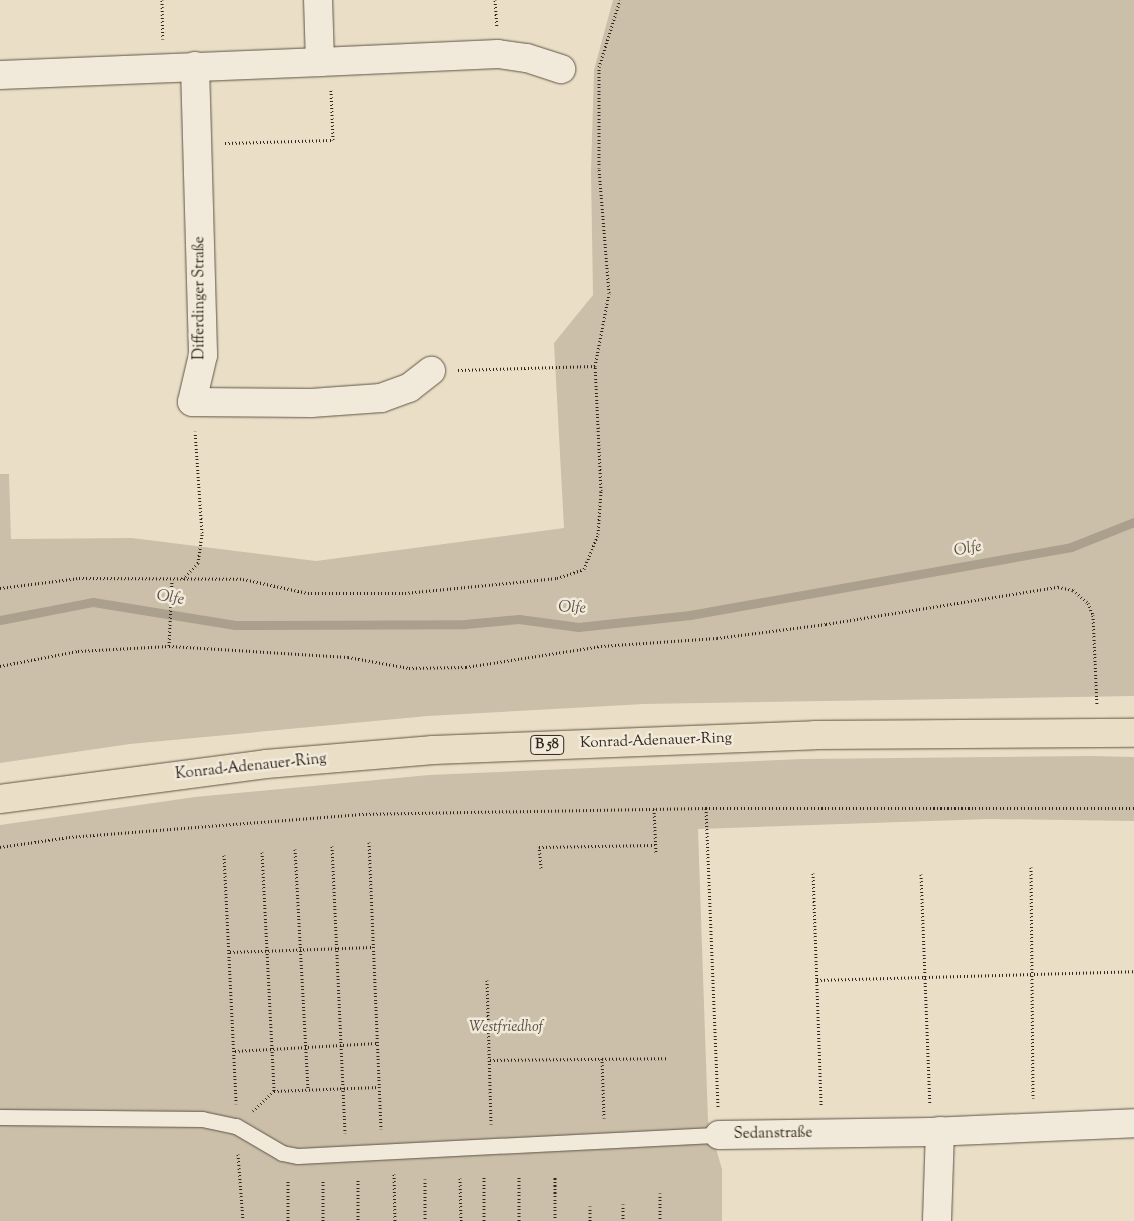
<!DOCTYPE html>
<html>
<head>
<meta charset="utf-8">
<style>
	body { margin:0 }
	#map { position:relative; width:1134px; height:1221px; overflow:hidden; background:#eadfc6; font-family:"Sorts Mill Goudy",serif }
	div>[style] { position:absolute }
	.green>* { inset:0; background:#cbbfa9 }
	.stream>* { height:9px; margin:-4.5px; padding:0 4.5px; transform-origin:4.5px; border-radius:4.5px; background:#aba08d }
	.path>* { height:3px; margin-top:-1.5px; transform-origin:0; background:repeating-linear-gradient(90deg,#32251d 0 1px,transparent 0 3.5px) }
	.roads { filter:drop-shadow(0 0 1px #605447) drop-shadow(0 0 1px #605447) }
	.lane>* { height:15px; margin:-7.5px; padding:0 7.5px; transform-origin:7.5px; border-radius:7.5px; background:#f1eada }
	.street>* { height:28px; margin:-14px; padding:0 14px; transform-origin:14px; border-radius:14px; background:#f1eada }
	.primary>* { height:28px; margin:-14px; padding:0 14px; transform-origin:14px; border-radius:14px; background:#eadfc6 }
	span { translate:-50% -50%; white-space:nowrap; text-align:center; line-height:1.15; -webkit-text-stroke:5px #f1eada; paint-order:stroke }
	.shield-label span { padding:1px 4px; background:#f1eada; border:1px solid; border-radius:4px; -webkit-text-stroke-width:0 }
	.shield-label { font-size:14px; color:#32251d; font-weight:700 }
	.street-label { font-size:15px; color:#32251d }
	.park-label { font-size:15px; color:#584c40; font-style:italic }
	.water-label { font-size:16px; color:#5c5044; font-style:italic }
</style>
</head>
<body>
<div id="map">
	<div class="green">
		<i style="clip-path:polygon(613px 0,1134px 0,1134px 696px,644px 704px,428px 716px,130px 744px,0 763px,0 474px,9px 474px,11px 539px,132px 538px,316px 561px,564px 528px,554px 343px,593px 295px,591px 172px,594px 70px)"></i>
		<i style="clip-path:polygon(1091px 756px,1134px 757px,1134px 821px,989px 819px,698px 829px,708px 1121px,722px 1169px,722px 1221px,0 1221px,0 825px,195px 797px,429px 775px,802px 759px)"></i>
	</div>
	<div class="stream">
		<i style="left:0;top:620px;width:95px;rotate:-11deg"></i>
		<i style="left:93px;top:602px;width:144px;rotate:9.2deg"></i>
		<i style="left:235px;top:625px;width:230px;rotate:-0.2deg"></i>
		<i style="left:465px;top:624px;width:54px;rotate:-5.3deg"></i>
		<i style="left:519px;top:619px;width:60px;rotate:7.7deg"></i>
		<i style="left:578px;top:627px;width:113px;rotate:-6.1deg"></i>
		<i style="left:690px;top:615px;width:387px;rotate:-10.1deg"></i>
		<i style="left:1071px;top:547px;width:68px;rotate:-21.6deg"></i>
	</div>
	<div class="path">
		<i style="left:162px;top:0;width:39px;rotate:89deg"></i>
		<i style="left:495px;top:0;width:27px;rotate:86deg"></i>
		<i style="left:225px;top:143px;width:108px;rotate:-1.6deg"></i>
		<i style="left:333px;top:140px;width:50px;rotate:-92.3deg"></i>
		<i style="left:458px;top:370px;width:137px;rotate:-1.7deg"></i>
		<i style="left:183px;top:579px;width:22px;rotate:-47deg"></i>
		<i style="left:198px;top:563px;width:30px;rotate:-82deg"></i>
		<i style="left:202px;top:533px;width:102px;rotate:-93.9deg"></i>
		<i style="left:0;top:588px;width:80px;rotate:-7.2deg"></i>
		<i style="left:79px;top:578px;width:164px;rotate:0.3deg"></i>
		<i style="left:243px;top:579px;width:66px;rotate:12.2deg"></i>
		<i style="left:308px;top:593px;width:97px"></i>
		<i style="left:405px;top:593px;width:153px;rotate:-5.6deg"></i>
		<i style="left:557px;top:578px;width:28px;rotate:-18deg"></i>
		<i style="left:584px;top:569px;width:38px;rotate:-68deg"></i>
		<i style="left:598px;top:534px;width:43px;rotate:-86deg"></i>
		<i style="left:601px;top:491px;width:125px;rotate:-92.7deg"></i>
		<i style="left:595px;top:366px;width:74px;rotate:-79.1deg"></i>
		<i style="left:609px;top:293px;width:125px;rotate:-94.6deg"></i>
		<i style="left:599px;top:168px;width:101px;rotate:-90deg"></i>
		<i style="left:599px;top:67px;width:70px;rotate:-72.6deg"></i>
		<i style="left:169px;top:646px;width:66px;rotate:-87.4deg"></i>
		<i style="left:0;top:666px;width:79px;rotate:-10.9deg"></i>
		<i style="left:78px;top:651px;width:91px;rotate:-3.1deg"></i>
		<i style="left:169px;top:646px;width:179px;rotate:3.5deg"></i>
		<i style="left:348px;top:657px;width:62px;rotate:10.2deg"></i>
		<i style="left:409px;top:668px;width:57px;rotate:-1deg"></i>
		<i style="left:466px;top:667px;width:137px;rotate:-8.8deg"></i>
		<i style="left:601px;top:646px;width:116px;rotate:-3.9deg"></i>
		<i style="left:717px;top:638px;width:110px;rotate:-7.3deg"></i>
		<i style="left:826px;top:624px;width:235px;rotate:-9.1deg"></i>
		<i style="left:1058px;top:587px;width:15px;rotate:11deg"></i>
		<i style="left:1073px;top:590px;width:20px;rotate:41deg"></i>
		<i style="left:1088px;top:603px;width:13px;rotate:67deg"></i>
		<i style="left:1093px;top:615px;width:90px;rotate:87.5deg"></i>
		<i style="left:706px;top:808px;width:428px"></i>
		<i style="left:654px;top:809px;width:44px;rotate:87.4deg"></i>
		<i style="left:369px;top:842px;width:287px;rotate:87.6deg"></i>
		<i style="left:332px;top:846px;width:287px;rotate:87.4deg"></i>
		<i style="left:0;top:847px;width:70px;rotate:-8.2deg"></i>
		<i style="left:69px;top:837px;width:291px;rotate:-4.5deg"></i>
		<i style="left:359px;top:814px;width:347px;rotate:-1deg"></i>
		<i style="left:706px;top:808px;width:299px;rotate:87.7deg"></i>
		<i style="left:295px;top:849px;width:241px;rotate:86.9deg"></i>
		<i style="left:262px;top:852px;width:239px;rotate:87.1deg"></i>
		<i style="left:224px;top:855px;width:249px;rotate:87.2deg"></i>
		<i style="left:1031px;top:867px;width:231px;rotate:89.5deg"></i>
		<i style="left:541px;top:868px;width:21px;rotate:-95deg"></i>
		<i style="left:539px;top:847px;width:116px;rotate:-1deg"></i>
		<i style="left:813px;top:873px;width:232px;rotate:88deg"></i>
		<i style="left:921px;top:874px;width:230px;rotate:87.8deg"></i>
		<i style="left:230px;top:952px;width:143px;rotate:-2deg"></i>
		<i style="left:487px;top:980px;width:144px;rotate:88.4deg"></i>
		<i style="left:817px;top:980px;width:317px;rotate:-1.6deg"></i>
		<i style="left:235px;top:1051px;width:142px;rotate:-3.2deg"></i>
		<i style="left:602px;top:1058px;width:60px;rotate:88.1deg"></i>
		<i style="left:490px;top:1060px;width:177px;rotate:-0.6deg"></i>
		<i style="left:253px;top:1111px;width:29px;rotate:-44deg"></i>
		<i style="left:274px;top:1091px;width:105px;rotate:-2.2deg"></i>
		<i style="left:238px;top:1154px;width:67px;rotate:85.7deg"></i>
		<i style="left:394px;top:1174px;width:47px;rotate:88.8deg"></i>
		<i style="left:484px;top:1177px;width:44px;rotate:90deg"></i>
		<i style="left:519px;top:1177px;width:44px;rotate:90deg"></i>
		<i style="left:460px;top:1178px;width:43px;rotate:88.7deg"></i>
		<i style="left:425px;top:1179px;width:42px;rotate:90deg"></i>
		<i style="left:358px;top:1180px;width:41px;rotate:90deg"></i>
		<i style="left:660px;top:1193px;width:28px;rotate:90deg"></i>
		<i style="left:623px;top:1204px;width:17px;rotate:90deg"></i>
		<i style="left:590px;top:1206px;width:15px;rotate:90deg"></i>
		<i style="left:288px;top:1221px;width:40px;rotate:-90deg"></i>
		<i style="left:323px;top:1221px;width:41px;rotate:-90deg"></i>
		<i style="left:555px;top:1221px;width:45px;rotate:-90deg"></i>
	</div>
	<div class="roads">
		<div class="lane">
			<i style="left:0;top:1117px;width:202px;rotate:0.6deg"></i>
			<i style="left:202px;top:1119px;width:35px;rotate:12deg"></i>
			<i style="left:236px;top:1126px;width:53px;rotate:30.4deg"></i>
			<i style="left:282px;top:1153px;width:16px;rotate:11deg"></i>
			<i style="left:298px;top:1156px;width:422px;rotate:-2.9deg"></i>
		</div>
		<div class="street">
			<i style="left:320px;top:62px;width:178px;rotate:-2.6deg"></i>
			<i style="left:498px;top:54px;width:29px;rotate:8deg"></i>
			<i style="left:527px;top:58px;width:36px;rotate:18deg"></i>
			<i style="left:195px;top:66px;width:289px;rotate:88.4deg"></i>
			<i style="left:203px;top:355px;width:48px;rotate:103.2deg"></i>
			<i style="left:192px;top:402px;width:119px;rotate:0.5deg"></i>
			<i style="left:311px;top:403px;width:70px;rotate:-4.1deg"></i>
			<i style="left:381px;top:398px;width:30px;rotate:-20deg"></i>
			<i style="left:409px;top:388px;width:28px;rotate:-38deg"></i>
			<i style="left:0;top:75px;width:320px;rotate:-2.3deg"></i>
			<i style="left:320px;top:62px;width:62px;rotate:-91.8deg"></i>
			<i style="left:719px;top:1135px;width:212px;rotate:-0.8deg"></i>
			<i style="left:931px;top:1132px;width:203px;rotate:-2.5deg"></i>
			<i style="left:937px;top:1221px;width:90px;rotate:-88.1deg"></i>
		</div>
		<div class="primary">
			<i style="left:0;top:799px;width:268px;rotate:-7.5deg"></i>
			<i style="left:266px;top:764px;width:168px;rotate:-4.8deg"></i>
			<i style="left:433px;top:750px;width:382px;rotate:-2.2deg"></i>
			<i style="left:815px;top:735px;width:319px;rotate:-0.4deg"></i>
		</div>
	</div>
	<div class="shield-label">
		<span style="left:547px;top:745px">B 58</span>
	</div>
	<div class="street-label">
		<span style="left:200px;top:298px;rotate:-90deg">Differdinger Straße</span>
		<span style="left:656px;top:741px;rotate:-2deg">Konrad-Adenauer-Ring</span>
		<span style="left:251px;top:767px;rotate:-6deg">Konrad-Adenauer-Ring</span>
		<span style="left:773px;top:1134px;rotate:-1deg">Sedanstraße</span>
	</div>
	<div class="park-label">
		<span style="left:506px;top:1028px">Westfriedhof</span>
	</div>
	<div class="water-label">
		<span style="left:968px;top:550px;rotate:-10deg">Olfe</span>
		<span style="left:170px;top:599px;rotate:9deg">Olfe</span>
		<span style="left:572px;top:609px;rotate:3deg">Olfe</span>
	</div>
</div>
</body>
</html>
